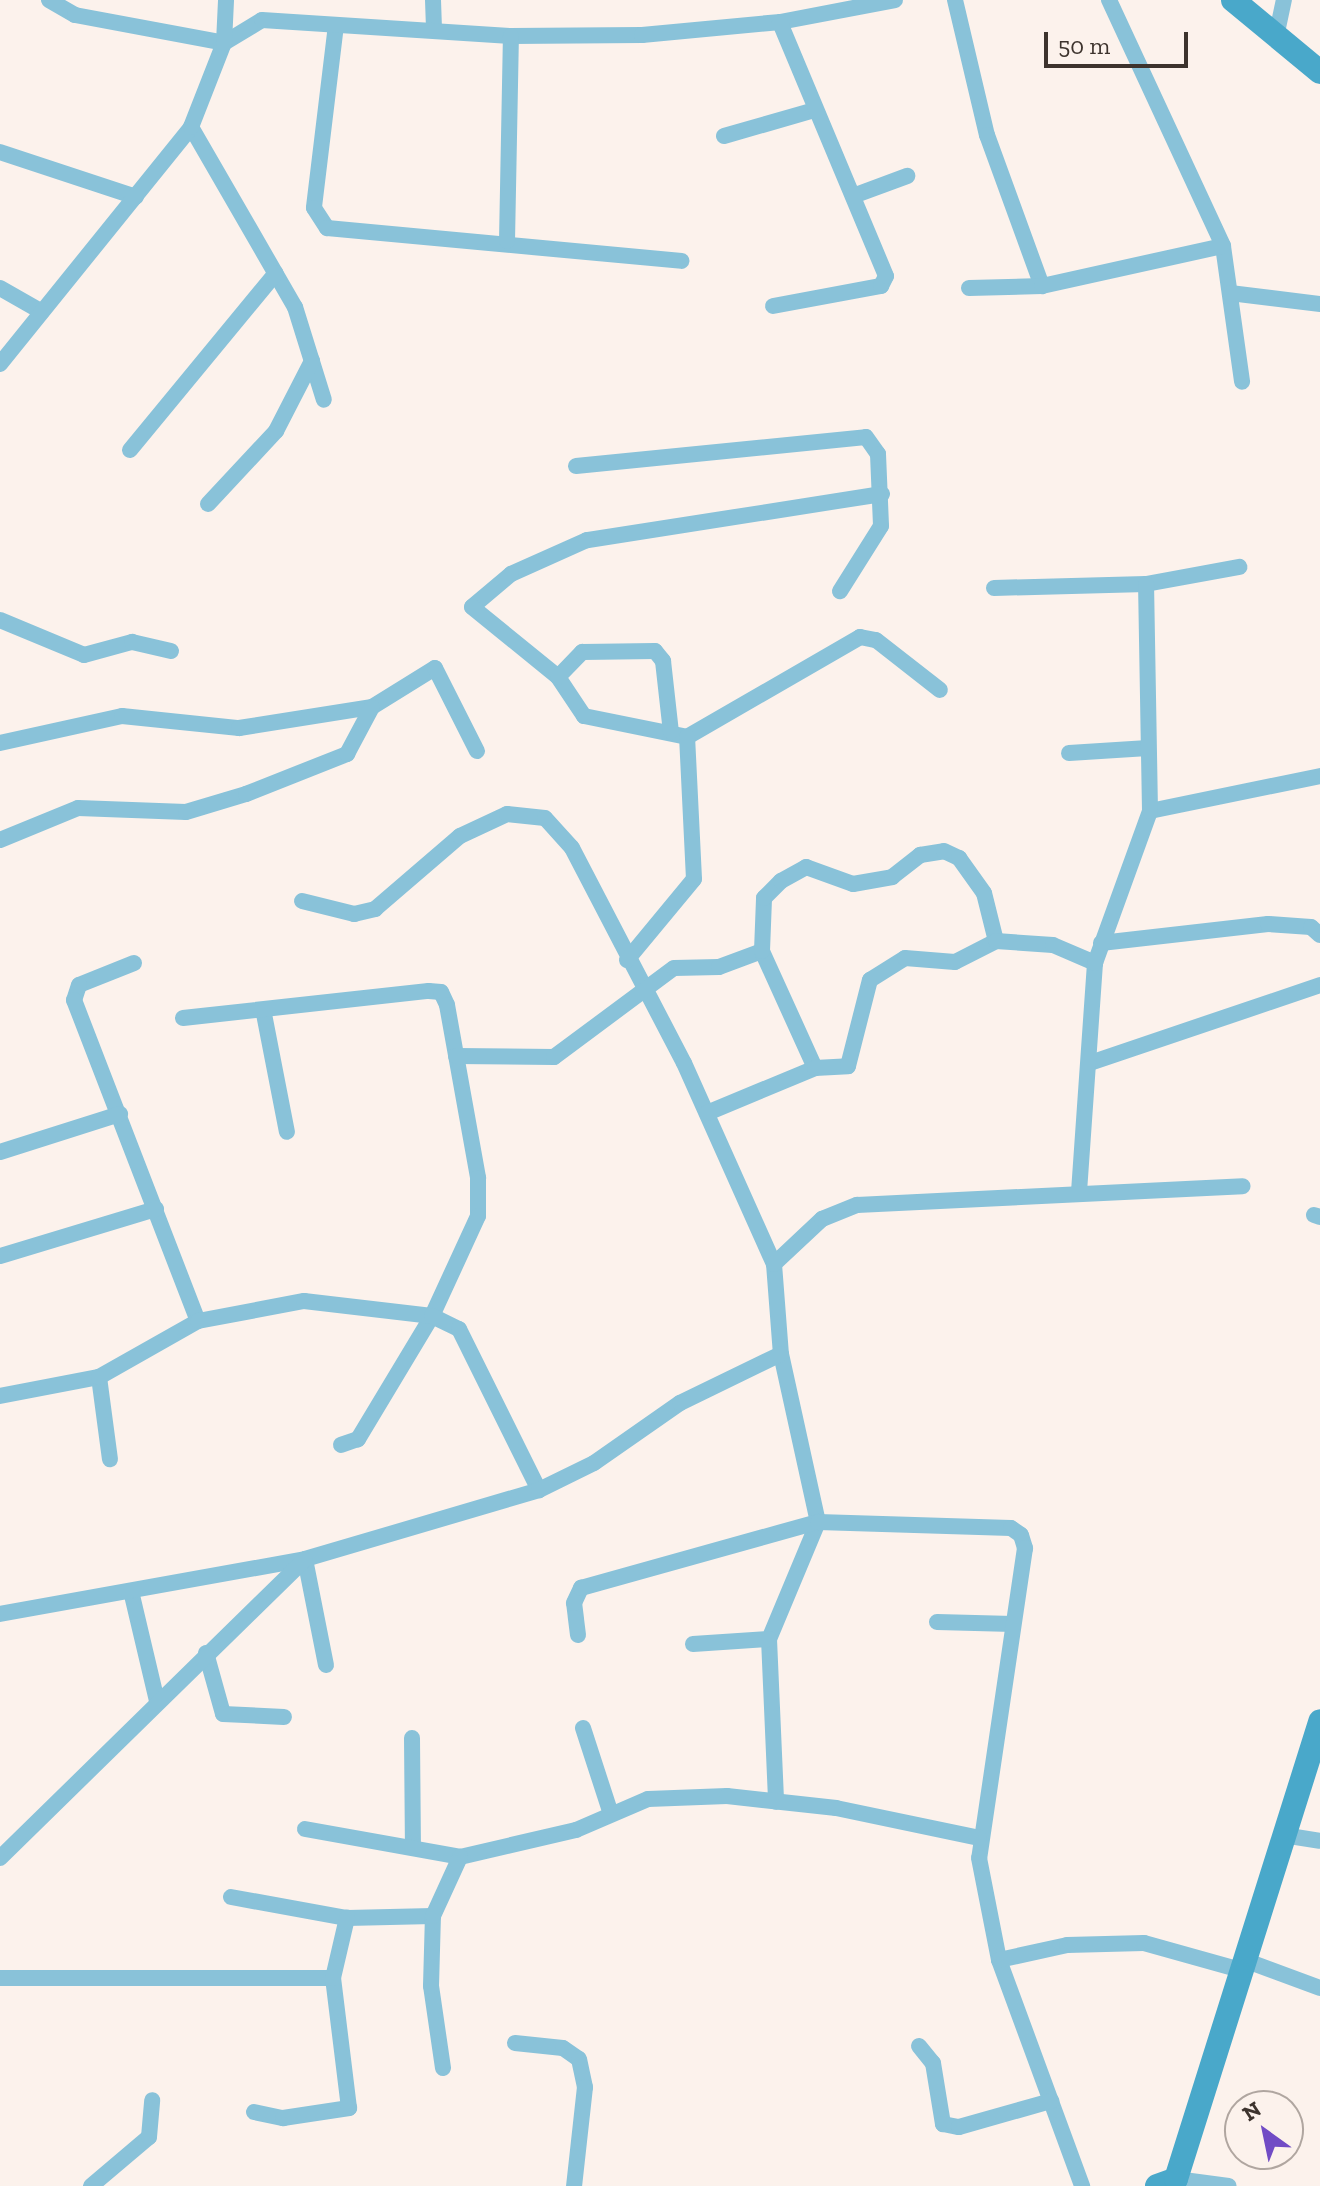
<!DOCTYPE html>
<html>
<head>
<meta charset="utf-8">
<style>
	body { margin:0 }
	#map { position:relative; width:1320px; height:2186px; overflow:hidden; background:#fcf2ec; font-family:"Zilla Slab",serif }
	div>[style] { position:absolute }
	.minor>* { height:16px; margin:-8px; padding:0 8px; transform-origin:8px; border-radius:8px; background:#89c2d9 }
	.secondary>* { height:24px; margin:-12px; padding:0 12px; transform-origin:12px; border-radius:12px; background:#49a8ca }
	span { translate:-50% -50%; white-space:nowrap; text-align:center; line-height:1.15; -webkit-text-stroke:8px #fcf2ec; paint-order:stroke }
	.north { position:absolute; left:1224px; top:2090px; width:80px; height:80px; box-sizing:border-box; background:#fcf2ec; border:2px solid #b0a6a0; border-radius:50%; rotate:327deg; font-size:22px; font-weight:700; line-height:32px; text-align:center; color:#3d332d }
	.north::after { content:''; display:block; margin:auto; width:28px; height:36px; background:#714cc5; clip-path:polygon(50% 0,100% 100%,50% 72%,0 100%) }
	.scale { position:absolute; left:1044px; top:32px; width:144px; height:36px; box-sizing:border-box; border:4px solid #3d332d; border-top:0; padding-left:10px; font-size:24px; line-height:28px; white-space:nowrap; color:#3d332d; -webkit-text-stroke:6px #fcf2ec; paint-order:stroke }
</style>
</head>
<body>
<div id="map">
	<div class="minor">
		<i style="left:49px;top:0;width:30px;rotate:30deg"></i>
		<i style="left:75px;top:15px;width:152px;rotate:10.6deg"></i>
		<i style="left:433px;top:0;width:30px;rotate:88deg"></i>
		<i style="left:955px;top:0;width:139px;rotate:76.7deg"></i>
		<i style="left:987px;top:135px;width:161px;rotate:70deg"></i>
		<i style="left:1109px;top:0;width:271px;rotate:65.1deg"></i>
		<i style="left:1223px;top:246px;width:137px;rotate:82deg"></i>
		<i style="left:336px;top:25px;width:184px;rotate:96.9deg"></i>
		<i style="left:314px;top:208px;width:24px;rotate:57deg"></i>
		<i style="left:327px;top:228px;width:356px;rotate:5.3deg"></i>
		<i style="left:1276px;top:37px;width:38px;rotate:-78deg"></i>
		<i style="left:224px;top:43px;width:44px;rotate:-31.2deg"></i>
		<i style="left:262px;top:20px;width:250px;rotate:3.7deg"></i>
		<i style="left:511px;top:36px;width:131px;rotate:-0.4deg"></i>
		<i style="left:642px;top:35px;width:139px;rotate:-5.4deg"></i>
		<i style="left:780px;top:22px;width:117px;rotate:-10.8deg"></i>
		<i style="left:191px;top:127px;width:208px;rotate:60deg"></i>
		<i style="left:295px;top:307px;width:97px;rotate:72.7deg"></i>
		<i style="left:724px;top:136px;width:91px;rotate:-16deg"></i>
		<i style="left:0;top:152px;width:143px;rotate:18.3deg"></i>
		<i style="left:853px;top:196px;width:58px;rotate:-20.3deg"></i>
		<i style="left:507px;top:241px;width:205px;rotate:-88.9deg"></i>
		<i style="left:0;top:288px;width:48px;rotate:29.7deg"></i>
		<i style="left:969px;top:288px;width:73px;rotate:-1.6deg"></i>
		<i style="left:1042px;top:286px;width:185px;rotate:-12.5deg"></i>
		<i style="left:1230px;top:293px;width:91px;rotate:7deg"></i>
		<i style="left:773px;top:306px;width:110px;rotate:-10.5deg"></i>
		<i style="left:881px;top:286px;width:11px;rotate:-63deg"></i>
		<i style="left:886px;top:276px;width:275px;rotate:-112.7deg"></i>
		<i style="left:0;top:364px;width:304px;rotate:-51.1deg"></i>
		<i style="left:191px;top:127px;width:90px;rotate:-68.6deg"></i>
		<i style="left:224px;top:43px;width:43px;rotate:-87.3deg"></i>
		<i style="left:130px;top:450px;width:229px;rotate:-50.5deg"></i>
		<i style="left:576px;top:466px;width:291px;rotate:-5.7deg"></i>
		<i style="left:866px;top:437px;width:21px;rotate:55deg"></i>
		<i style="left:878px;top:454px;width:72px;rotate:87.6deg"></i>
		<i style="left:881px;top:526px;width:77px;rotate:122.2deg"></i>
		<i style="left:882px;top:494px;width:299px;rotate:171.1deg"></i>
		<i style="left:587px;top:540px;width:83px;rotate:155.9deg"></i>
		<i style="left:511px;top:574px;width:51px;rotate:139.8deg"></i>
		<i style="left:472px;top:607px;width:111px;rotate:39.1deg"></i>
		<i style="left:558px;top:677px;width:47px;rotate:56.3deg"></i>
		<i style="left:584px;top:716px;width:105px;rotate:11.5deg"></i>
		<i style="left:687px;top:737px;width:200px;rotate:-30deg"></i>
		<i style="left:860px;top:637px;width:16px;rotate:11deg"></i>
		<i style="left:876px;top:640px;width:81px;rotate:38deg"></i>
		<i style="left:208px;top:504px;width:100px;rotate:-47deg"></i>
		<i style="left:276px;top:431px;width:79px;rotate:-62.8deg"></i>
		<i style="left:994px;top:588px;width:152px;rotate:-1.5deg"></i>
		<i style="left:1146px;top:584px;width:95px;rotate:-10.4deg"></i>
		<i style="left:0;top:620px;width:91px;rotate:22.6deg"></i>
		<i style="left:84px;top:655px;width:50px;rotate:-15.2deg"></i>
		<i style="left:132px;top:642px;width:40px;rotate:13deg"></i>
		<i style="left:558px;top:677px;width:35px;rotate:-46deg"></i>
		<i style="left:582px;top:652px;width:73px;rotate:-0.8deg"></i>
		<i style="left:655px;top:651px;width:13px;rotate:51deg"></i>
		<i style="left:663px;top:661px;width:71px;rotate:83.6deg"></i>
		<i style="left:0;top:743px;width:125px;rotate:-12.5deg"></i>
		<i style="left:122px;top:716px;width:118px;rotate:5.9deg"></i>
		<i style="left:239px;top:728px;width:135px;rotate:-9deg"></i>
		<i style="left:372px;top:707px;width:74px;rotate:-31.8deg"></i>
		<i style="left:435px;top:668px;width:93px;rotate:63.2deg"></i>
		<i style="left:1069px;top:753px;width:79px;rotate:-3.6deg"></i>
		<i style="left:1150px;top:811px;width:174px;rotate:-11.6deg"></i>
		<i style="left:0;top:840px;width:84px;rotate:-22.3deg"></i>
		<i style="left:78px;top:808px;width:108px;rotate:2.1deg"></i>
		<i style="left:186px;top:812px;width:63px;rotate:-16.7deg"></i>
		<i style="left:246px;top:794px;width:109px;rotate:-21.6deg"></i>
		<i style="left:347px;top:754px;width:53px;rotate:-62deg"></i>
		<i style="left:302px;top:901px;width:54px;rotate:14deg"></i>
		<i style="left:354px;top:914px;width:22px;rotate:-13deg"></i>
		<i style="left:375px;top:909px;width:112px;rotate:-40.7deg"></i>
		<i style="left:460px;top:836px;width:52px;rotate:-25.1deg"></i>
		<i style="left:507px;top:814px;width:38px;rotate:6deg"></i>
		<i style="left:545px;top:818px;width:40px;rotate:48deg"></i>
		<i style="left:572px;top:848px;width:242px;rotate:62.5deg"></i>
		<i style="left:684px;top:1063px;width:220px;rotate:65.9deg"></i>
		<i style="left:774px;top:1264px;width:90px;rotate:85.6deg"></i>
		<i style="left:781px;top:1354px;width:172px;rotate:77.6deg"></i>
		<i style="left:818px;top:1522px;width:127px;rotate:112.7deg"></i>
		<i style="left:769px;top:1639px;width:163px;rotate:87.5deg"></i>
		<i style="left:1101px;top:943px;width:168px;rotate:-6.5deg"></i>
		<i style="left:1268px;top:924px;width:43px;rotate:4deg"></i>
		<i style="left:1311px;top:927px;width:12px;rotate:42deg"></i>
		<i style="left:627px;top:960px;width:105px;rotate:-50.4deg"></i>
		<i style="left:694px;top:879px;width:142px;rotate:-92.8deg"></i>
		<i style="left:134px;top:963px;width:59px;rotate:158.2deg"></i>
		<i style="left:79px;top:985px;width:16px;rotate:108deg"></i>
		<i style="left:74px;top:1000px;width:344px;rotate:68.9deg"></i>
		<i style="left:264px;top:1014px;width:120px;rotate:79deg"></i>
		<i style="left:183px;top:1018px;width:247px;rotate:-6.3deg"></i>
		<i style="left:429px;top:991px;width:12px;rotate:5deg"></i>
		<i style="left:441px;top:992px;width:14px;rotate:65deg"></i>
		<i style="left:447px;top:1005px;width:176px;rotate:79.8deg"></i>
		<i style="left:478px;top:1178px;width:38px;rotate:90deg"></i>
		<i style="left:478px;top:1216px;width:110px;rotate:114.7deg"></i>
		<i style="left:432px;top:1316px;width:144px;rotate:121deg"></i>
		<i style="left:358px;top:1439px;width:18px;rotate:161deg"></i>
		<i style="left:456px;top:1056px;width:98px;rotate:0.6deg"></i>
		<i style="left:554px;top:1057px;width:149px;rotate:-36.6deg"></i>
		<i style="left:674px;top:968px;width:45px;rotate:-1.3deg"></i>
		<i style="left:719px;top:967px;width:46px;rotate:-20.4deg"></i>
		<i style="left:1090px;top:1063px;width:243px;rotate:-18.7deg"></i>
		<i style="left:815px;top:1068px;width:128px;rotate:-114.4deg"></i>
		<i style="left:762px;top:951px;width:53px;rotate:-87.8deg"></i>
		<i style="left:764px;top:898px;width:24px;rotate:-45deg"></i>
		<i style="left:781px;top:881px;width:29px;rotate:-29deg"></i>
		<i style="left:806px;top:867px;width:50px;rotate:19.9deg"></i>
		<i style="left:853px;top:884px;width:40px;rotate:-10deg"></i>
		<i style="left:892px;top:877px;width:36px;rotate:-38deg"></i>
		<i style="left:920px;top:855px;width:24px;rotate:-9deg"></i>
		<i style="left:944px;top:851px;width:17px;rotate:25deg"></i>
		<i style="left:959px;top:858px;width:43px;rotate:54.5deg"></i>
		<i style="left:984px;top:893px;width:49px;rotate:76deg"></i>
		<i style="left:707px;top:1113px;width:117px;rotate:-22.6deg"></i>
		<i style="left:815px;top:1068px;width:33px;rotate:-3deg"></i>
		<i style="left:848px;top:1066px;width:89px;rotate:-75.7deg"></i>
		<i style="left:870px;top:980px;width:41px;rotate:-32.2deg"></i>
		<i style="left:905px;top:958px;width:50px;rotate:4.6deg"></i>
		<i style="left:955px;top:962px;width:46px;rotate:-27.1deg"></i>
		<i style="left:996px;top:941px;width:57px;rotate:4deg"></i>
		<i style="left:1053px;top:945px;width:46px;rotate:23.2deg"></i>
		<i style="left:0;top:1152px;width:126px;rotate:-17.6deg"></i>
		<i style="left:1079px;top:1192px;width:230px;rotate:-86deg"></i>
		<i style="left:1095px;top:963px;width:162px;rotate:-70.1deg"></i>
		<i style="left:1150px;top:811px;width:227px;rotate:-91deg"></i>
		<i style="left:1314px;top:1215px;width:6px;rotate:18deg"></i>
		<i style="left:0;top:1256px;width:163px;rotate:-16.8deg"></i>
		<i style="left:774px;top:1264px;width:66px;rotate:-43.2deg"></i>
		<i style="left:822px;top:1219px;width:38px;rotate:-22deg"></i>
		<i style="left:857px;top:1205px;width:386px;rotate:-2.8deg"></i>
		<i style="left:99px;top:1377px;width:83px;rotate:82.4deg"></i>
		<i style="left:0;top:1396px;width:101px;rotate:-10.9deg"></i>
		<i style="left:99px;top:1377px;width:114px;rotate:-29.5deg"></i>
		<i style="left:198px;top:1321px;width:108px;rotate:-10.7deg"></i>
		<i style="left:304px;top:1301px;width:129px;rotate:6.7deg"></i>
		<i style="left:432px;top:1316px;width:30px;rotate:26deg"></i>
		<i style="left:459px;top:1329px;width:180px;rotate:63.6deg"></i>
		<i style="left:305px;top:1559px;width:108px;rotate:78.8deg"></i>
		<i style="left:131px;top:1591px;width:113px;rotate:76.7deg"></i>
		<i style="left:0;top:1614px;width:310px;rotate:-10.2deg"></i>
		<i style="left:305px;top:1559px;width:244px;rotate:-16.4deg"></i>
		<i style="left:539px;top:1490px;width:61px;rotate:-26.1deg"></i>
		<i style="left:594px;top:1463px;width:105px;rotate:-34.9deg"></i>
		<i style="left:680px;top:1403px;width:112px;rotate:-25.9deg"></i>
		<i style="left:937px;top:1622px;width:76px;rotate:1.5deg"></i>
		<i style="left:578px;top:1635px;width:32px;rotate:-97deg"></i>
		<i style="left:574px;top:1603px;width:17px;rotate:-65deg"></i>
		<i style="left:581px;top:1588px;width:246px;rotate:-15.6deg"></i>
		<i style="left:818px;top:1522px;width:193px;rotate:1.8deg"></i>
		<i style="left:1011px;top:1528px;width:12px;rotate:35deg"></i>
		<i style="left:1021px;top:1535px;width:14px;rotate:73deg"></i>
		<i style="left:1025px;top:1548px;width:313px;rotate:98.4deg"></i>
		<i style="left:979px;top:1858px;width:104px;rotate:78.9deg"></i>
		<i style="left:999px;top:1960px;width:241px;rotate:69.8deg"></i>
		<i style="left:693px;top:1644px;width:76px;rotate:-3.8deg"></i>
		<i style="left:206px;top:1653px;width:63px;rotate:74.4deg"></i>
		<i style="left:223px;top:1714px;width:61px;rotate:2.8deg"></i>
		<i style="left:583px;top:1728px;width:90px;rotate:72deg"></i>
		<i style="left:412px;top:1738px;width:107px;rotate:89.5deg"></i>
		<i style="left:305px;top:1829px;width:158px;rotate:10.2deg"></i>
		<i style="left:460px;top:1857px;width:119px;rotate:-13.1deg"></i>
		<i style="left:576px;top:1830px;width:78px;rotate:-23.3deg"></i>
		<i style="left:648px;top:1799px;width:79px;rotate:-2.2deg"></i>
		<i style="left:727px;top:1796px;width:110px;rotate:6.3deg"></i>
		<i style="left:836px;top:1808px;width:146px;rotate:11.8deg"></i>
		<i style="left:1283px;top:1835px;width:37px;rotate:9deg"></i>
		<i style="left:0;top:1858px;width:426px;rotate:-44.4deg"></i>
		<i style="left:231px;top:1897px;width:118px;rotate:10.3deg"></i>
		<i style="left:347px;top:1918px;width:86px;rotate:-1.3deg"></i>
		<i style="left:999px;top:1960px;width:70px;rotate:-12.4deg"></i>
		<i style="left:1067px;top:1945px;width:77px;rotate:-1.5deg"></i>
		<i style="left:1144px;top:1943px;width:104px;rotate:15.6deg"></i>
		<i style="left:1247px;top:1961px;width:78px;rotate:20.3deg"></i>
		<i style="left:0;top:1978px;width:333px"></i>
		<i style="left:515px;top:2043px;width:48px;rotate:5.9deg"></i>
		<i style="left:563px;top:2048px;width:19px;rotate:35deg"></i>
		<i style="left:579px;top:2059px;width:29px;rotate:78deg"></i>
		<i style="left:585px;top:2087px;width:100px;rotate:96.3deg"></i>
		<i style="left:919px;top:2046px;width:22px;rotate:51deg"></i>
		<i style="left:933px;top:2063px;width:62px;rotate:80.7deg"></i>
		<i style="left:943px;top:2124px;width:16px;rotate:11deg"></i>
		<i style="left:959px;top:2127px;width:96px;rotate:-15.8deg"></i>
		<i style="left:443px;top:2068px;width:83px;rotate:-98.3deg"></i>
		<i style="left:431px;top:1986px;width:70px;rotate:-88.4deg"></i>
		<i style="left:433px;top:1916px;width:65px;rotate:-65.4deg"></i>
		<i style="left:254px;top:2112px;width:30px;rotate:12deg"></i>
		<i style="left:283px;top:2118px;width:67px;rotate:-8.6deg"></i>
		<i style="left:349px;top:2108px;width:131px;rotate:-97deg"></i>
		<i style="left:333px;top:1978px;width:62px;rotate:-76.9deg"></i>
		<i style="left:1176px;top:2179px;width:53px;rotate:7.5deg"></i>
		<i style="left:91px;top:2186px;width:76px;rotate:-40.2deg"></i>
		<i style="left:149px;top:2137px;width:37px;rotate:-85deg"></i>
	</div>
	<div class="secondary">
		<i style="left:1233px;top:0;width:113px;rotate:39.6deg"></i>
		<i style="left:1157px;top:2186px;width:20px;rotate:-20deg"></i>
		<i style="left:1176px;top:2179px;width:480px;rotate:-72.5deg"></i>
	</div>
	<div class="north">N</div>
	<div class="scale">50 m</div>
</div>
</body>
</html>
